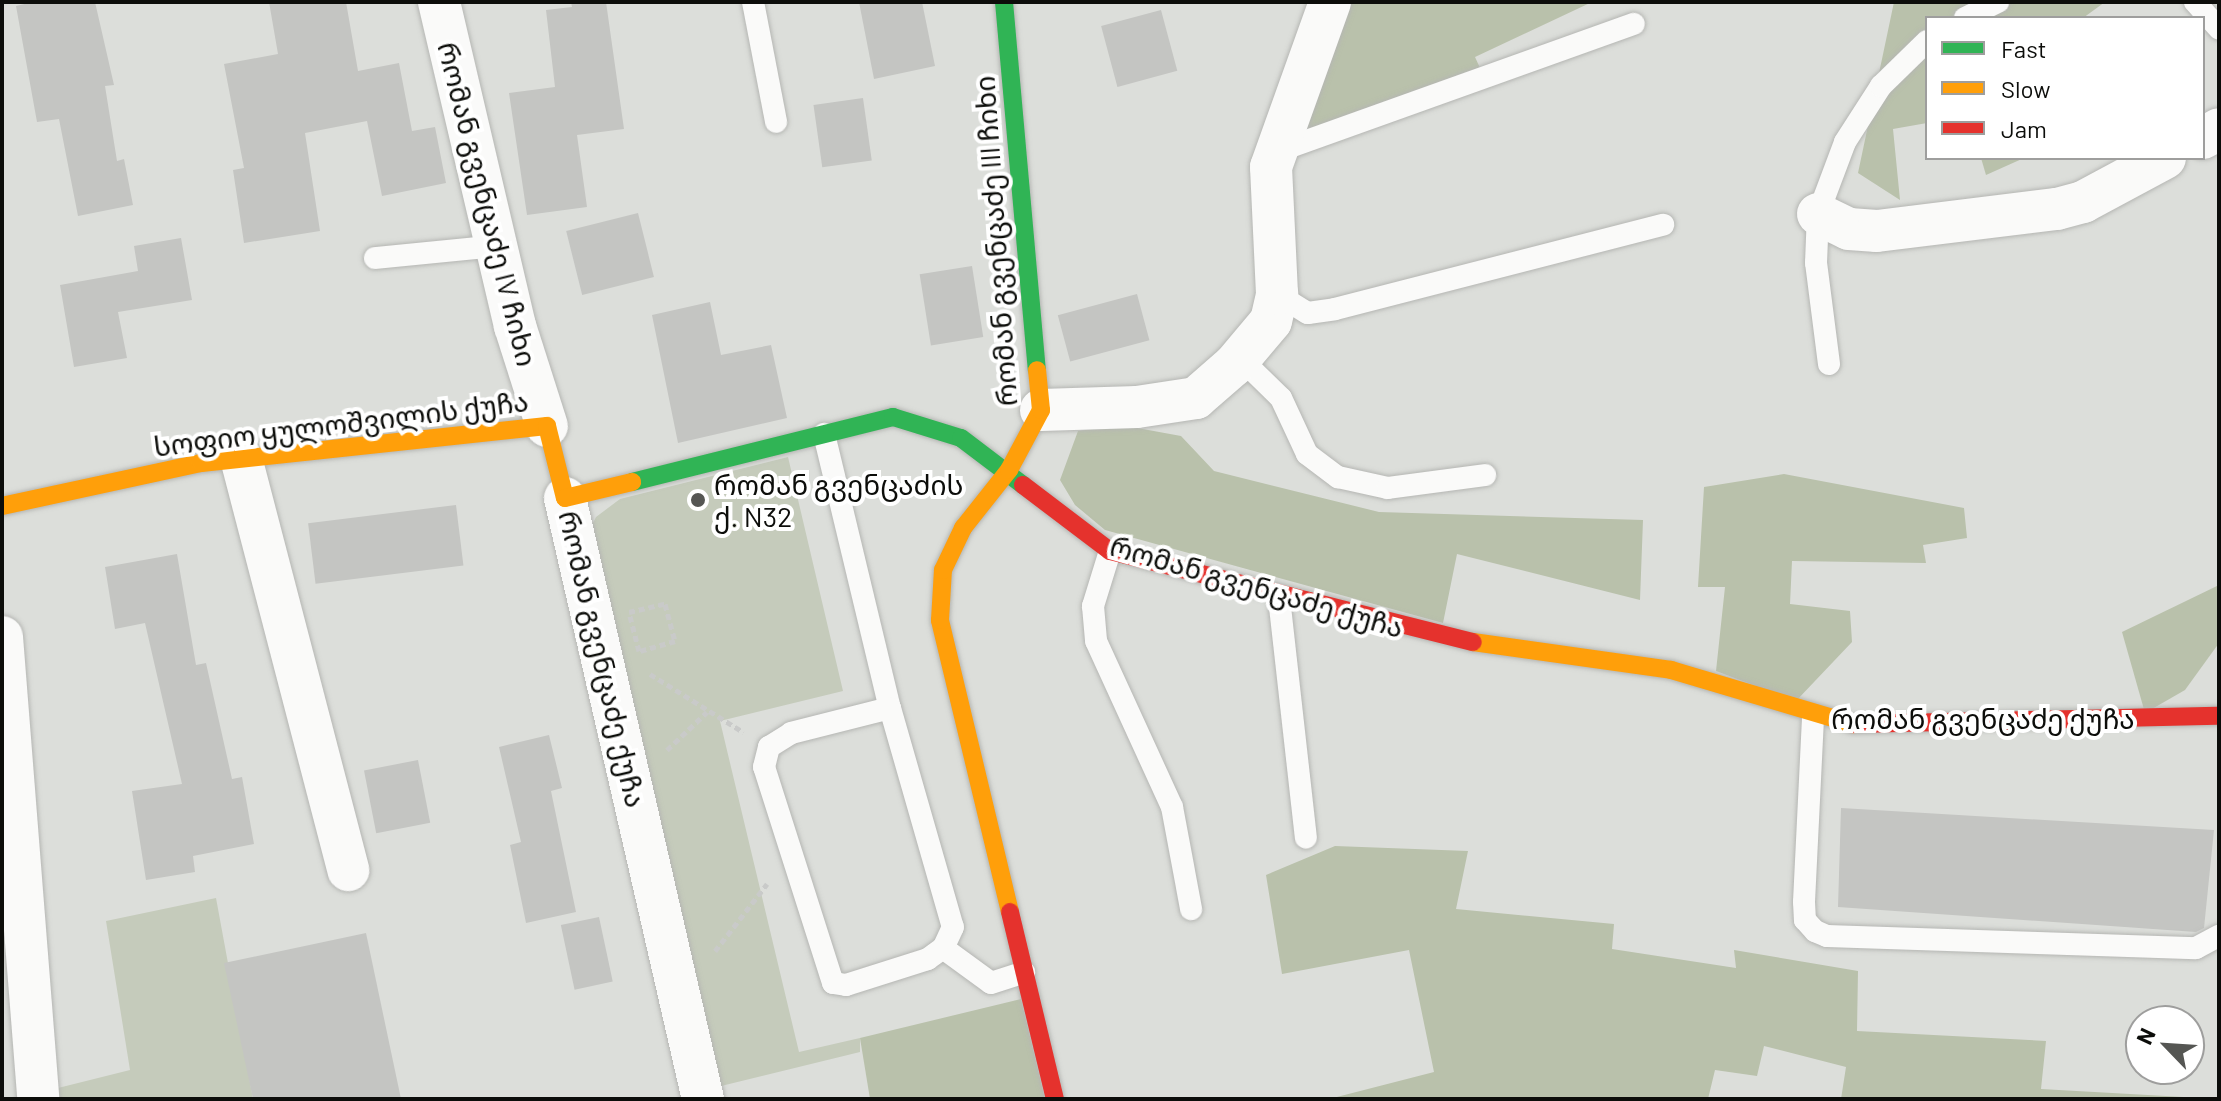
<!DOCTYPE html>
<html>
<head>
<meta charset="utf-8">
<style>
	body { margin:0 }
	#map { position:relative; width:2221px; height:1101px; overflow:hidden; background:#dcdeda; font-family:Barlow,"Noto Sans Georgian",sans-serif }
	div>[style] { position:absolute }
	.green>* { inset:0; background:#c5cbbb }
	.forest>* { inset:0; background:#b9c1ab }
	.building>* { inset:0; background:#c4c5c2; transform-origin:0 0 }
	.path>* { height:5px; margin-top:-2.5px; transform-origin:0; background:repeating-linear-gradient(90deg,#c9cac9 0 6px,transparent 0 10px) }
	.roads { filter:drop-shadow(0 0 2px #b5b6b3) drop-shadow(0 0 2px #b5b6b3) }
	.lane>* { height:22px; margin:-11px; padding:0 11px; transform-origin:11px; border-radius:11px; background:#fafaf9 }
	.street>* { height:42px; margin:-21px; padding:0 21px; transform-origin:21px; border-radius:21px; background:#fafaf9 }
	.fast>* { height:18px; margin:-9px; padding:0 9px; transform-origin:9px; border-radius:9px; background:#30b455 }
	.slow>* { height:18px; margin:-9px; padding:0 9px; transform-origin:9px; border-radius:9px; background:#ff9f0a }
	.jam>* { height:18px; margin:-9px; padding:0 9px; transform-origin:9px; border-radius:9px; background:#e5322d }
	.dots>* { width:22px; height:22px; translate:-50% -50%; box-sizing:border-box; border:4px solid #fff; border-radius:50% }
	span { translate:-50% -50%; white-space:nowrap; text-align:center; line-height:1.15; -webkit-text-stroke:8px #fff; paint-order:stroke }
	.street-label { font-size:28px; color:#0c0d0a }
	.poi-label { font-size:28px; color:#0c0d0a }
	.left { translate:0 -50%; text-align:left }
	.frame { position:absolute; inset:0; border:4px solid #0c0d0a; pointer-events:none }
	.legend { position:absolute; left:1925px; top:16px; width:280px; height:144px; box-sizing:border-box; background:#fff; border:2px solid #9e9e9d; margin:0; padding:10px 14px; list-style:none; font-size:24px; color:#0c0d0a }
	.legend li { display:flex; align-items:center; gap:16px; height:40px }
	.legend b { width:40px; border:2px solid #9e9e9d }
	.north { position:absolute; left:2125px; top:1005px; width:80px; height:80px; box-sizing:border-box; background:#fff; border:2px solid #9e9e9d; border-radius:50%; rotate:295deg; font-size:22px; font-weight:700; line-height:32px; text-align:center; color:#0c0d0a }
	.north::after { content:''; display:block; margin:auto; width:28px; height:36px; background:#555653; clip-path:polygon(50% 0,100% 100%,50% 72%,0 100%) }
</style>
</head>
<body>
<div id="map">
	<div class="green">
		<i style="clip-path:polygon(788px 457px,843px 691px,720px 721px,799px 1052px,860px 1038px,860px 1052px,717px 1087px,589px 531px,596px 517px,620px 499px)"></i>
		<i style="clip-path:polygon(216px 898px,253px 1099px,55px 1099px,54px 1089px,130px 1070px,106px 921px)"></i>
	</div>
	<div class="forest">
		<i style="clip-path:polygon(1338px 2px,1592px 2px,1475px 57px,1481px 70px,1290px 140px)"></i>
		<i style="clip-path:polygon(1894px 2px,2105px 2px,2083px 18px,1927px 18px,1927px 123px,1893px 129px,1900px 200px,1858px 173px)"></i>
		<i style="clip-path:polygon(1981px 158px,2024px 158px,1986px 175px)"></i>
		<i style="clip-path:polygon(1121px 425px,1181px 436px,1214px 471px,1379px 512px,1643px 520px,1640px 600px,1457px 554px,1443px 623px,1105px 530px,1075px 505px,1060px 480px,1078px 431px)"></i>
		<i style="clip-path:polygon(1784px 474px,1964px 508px,1967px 538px,1923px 545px,1926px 563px,1792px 561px,1790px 604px,1850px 611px,1852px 642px,1796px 701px,1716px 671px,1725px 587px,1698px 587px,1704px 487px)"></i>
		<i style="clip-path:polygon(2219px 585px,2219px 643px,2185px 690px,2145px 713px,2122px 632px)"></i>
		<i style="clip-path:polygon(1335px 846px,1468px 851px,1456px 909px,1614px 924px,1612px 949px,1736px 968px,1734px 950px,1858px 971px,1857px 1031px,2046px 1041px,2041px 1089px,2219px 1099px,1841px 1099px,1846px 1067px,1764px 1046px,1757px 1076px,1715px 1070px,1708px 1099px,1329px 1099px,1434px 1072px,1409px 950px,1282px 974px,1266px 875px)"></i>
		<i style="clip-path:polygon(1021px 999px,1045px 1099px,870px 1099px,860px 1038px)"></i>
	</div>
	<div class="building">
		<i style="clip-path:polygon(33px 2px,95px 2px,114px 85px,105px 86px,117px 161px,124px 159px,133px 205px,78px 216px,59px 119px,37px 122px,16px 6px)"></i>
		<i style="clip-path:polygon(269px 2px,346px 2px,358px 71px,399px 63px,412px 131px,435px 127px,446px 183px,382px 196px,367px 121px,305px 133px,320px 231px,244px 243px,233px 170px,244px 168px,224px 64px,278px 54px)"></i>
		<i style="clip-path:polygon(571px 2px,606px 2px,624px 129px,577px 135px,587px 207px,527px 215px,509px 93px,555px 87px,546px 10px,572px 7px)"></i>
		<i style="clip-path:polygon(859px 2px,922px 2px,935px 66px,874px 79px)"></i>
		<i style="left:1161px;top:10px;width:63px;height:62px;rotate:75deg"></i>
		<i style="left:863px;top:98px;width:63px;height:50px;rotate:82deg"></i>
		<i style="left:638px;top:213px;width:66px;height:74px;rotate:76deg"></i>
		<i style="clip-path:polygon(181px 238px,192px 300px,118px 312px,127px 358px,74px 367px,60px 285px,138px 271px,134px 246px)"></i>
		<i style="left:972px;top:266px;width:72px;height:53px;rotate:81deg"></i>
		<i style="left:1137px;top:294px;width:48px;height:82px;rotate:75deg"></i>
		<i style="clip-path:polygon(710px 302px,721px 355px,771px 345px,787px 418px,678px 443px,652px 315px)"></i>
		<i style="left:456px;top:505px;width:61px;height:149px;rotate:83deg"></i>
		<i style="clip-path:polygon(177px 554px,196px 665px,206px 663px,232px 779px,242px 777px,254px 844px,193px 856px,195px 872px,146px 880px,132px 791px,182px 784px,145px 623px,115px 629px,105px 567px)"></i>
		<i style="clip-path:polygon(549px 735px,562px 788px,551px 791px,576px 912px,526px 923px,510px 845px,521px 842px,499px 747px)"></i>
		<i style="left:418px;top:760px;width:64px;height:55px;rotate:79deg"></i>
		<i style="clip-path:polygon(1841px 808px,2214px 830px,2204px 928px,2196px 932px,1838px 907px)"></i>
		<i style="left:599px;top:917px;width:66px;height:39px;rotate:78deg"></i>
		<i style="clip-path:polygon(366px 933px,401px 1099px,253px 1099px,224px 963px)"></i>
	</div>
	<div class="path">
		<i style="left:665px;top:604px;width:38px;rotate:75deg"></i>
		<i style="left:675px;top:641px;width:37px;rotate:164deg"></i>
		<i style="left:639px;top:651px;width:40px;rotate:-104.4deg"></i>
		<i style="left:629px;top:612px;width:37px;rotate:-13deg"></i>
		<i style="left:650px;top:674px;width:110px;rotate:31.9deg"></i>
		<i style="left:667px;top:750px;width:55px;rotate:-43.5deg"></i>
		<i style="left:715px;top:951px;width:85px;rotate:-52.2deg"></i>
	</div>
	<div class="roads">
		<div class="lane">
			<i style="left:753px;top:2px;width:122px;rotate:79.1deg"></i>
			<i style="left:2195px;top:2px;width:36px;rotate:48deg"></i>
			<i style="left:1965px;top:18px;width:37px;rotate:-26deg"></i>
			<i style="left:1276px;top:152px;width:380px;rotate:-19.7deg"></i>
			<i style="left:375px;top:258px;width:123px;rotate:-5.6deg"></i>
			<i style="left:1277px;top:294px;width:36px;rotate:32deg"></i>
			<i style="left:1308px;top:313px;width:27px;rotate:-8deg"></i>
			<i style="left:1335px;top:309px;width:339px;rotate:-14.4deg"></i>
			<i style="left:1240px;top:358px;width:57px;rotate:44.3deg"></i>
			<i style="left:1281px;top:398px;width:62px;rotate:65.1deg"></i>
			<i style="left:1307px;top:454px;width:39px;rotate:37deg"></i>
			<i style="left:1338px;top:477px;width:51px;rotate:12.4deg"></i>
			<i style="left:1388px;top:488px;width:98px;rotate:-7.6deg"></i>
			<i style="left:1829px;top:364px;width:102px;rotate:-97.3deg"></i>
			<i style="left:1816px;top:263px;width:49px;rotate:-87.7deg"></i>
			<i style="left:1818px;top:214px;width:77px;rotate:-69.4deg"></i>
			<i style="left:1845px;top:142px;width:67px;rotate:-57.3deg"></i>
			<i style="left:1881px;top:86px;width:64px;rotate:-44.4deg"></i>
			<i style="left:824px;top:434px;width:282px;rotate:76.5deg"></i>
			<i style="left:890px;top:708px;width:228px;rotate:74deg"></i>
			<i style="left:953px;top:927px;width:23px;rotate:115deg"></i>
			<i style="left:943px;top:948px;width:19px;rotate:144deg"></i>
			<i style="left:928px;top:959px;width:86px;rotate:162.4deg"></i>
			<i style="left:846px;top:985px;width:13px;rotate:-171deg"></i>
			<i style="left:833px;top:983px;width:227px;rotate:-107.7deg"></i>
			<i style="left:764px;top:767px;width:21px;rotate:-76deg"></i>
			<i style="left:769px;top:747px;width:26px;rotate:-32deg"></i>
			<i style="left:791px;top:733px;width:102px;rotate:-14.2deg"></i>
			<i style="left:1110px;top:551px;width:58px;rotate:107.2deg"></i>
			<i style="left:1093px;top:606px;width:35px;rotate:85deg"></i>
			<i style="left:1096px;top:641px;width:183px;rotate:65.4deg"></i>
			<i style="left:1172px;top:807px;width:104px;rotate:79.4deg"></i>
			<i style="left:1279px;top:598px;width:241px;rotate:83.6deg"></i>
			<i style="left:1813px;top:718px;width:184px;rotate:92.8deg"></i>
			<i style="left:1804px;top:902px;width:18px;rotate:87deg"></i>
			<i style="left:1805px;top:920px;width:15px;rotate:48deg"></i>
			<i style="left:1815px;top:931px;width:13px;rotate:23deg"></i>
			<i style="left:1827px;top:936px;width:369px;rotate:1.9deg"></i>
			<i style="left:2196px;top:948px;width:26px;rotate:-28deg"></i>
			<i style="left:943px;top:948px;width:59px;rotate:36.1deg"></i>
			<i style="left:991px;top:983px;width:35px;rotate:-18deg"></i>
		</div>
		<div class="street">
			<i style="left:439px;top:2px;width:333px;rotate:76.8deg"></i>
			<i style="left:515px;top:326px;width:105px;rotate:72.3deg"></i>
			<i style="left:2203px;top:138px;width:18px;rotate:-29deg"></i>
			<i style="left:1818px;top:214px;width:34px;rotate:26deg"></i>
			<i style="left:1849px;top:229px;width:28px;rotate:4deg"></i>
			<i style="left:1877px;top:231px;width:181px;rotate:-7deg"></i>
			<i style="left:2057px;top:209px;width:27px;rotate:-15deg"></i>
			<i style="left:2083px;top:202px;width:93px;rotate:-28.2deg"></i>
			<i style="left:1041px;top:410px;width:96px;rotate:-1.8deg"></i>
			<i style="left:1137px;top:407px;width:60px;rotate:-8.7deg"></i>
			<i style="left:1196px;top:398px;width:50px;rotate:-41deg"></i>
			<i style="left:1234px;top:365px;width:57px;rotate:-49.9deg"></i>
			<i style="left:1271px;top:321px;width:28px;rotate:-77deg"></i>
			<i style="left:1277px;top:294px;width:127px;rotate:-92.7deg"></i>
			<i style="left:1271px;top:167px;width:175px;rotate:-70.3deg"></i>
			<i style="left:241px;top:458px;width:426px;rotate:75.4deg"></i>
			<i style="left:565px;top:498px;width:617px;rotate:77.07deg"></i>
			<i style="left:2px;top:637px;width:463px;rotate:85.5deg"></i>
		</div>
		<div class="fast">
			<i style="left:1004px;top:2px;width:369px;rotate:84.9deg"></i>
			<i style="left:632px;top:482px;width:269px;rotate:-14deg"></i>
			<i style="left:893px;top:417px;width:71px;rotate:17.2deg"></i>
			<i style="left:961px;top:438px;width:78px;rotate:37.2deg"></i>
		</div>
		<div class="slow">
			<i style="left:2px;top:506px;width:204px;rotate:-12.2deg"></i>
			<i style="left:201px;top:463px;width:348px;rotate:-6.1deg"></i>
			<i style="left:547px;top:426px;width:74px;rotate:76deg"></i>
			<i style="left:565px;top:498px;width:69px;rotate:-13.4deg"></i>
			<i style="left:1473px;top:642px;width:200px;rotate:8deg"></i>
			<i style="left:1671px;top:670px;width:190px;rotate:16.5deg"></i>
			<i style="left:1010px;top:912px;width:300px;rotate:-103.5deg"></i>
			<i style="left:940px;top:620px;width:50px;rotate:-86.6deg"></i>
			<i style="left:943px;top:570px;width:47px;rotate:-64.5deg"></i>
			<i style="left:963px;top:528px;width:74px;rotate:-51.6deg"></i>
			<i style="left:1009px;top:470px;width:68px;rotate:-61.9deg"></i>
			<i style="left:1041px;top:410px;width:40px;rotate:-95.7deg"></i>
		</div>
		<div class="jam">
			<i style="left:1023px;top:485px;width:109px;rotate:37.2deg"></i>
			<i style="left:1110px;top:551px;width:374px;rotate:14.1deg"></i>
			<i style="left:1853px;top:724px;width:366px;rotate:-1.3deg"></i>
			<i style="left:1010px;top:912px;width:192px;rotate:76.5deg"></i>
		</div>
	</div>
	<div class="dots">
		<i style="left:698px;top:500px;background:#555653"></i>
	</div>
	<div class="street-label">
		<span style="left:488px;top:204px;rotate:76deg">რომან გვენცაძე IV ჩიხი</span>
		<span style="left:995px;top:241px;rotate:-94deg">რომან გვენცაძე III ჩიხი</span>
		<span style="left:341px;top:423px;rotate:-7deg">სოფიო ყულოშვილის ქუჩა</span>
		<span style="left:1257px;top:586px;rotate:16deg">რომან გვენცაძე ქუჩა</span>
		<span style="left:603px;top:659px;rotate:77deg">რომან გვენცაძე ქუჩა</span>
		<span style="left:1983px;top:718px">რომან გვენცაძე ქუჩა</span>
	</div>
	<div class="poi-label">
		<span class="left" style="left:714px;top:500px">რომან გვენცაძის<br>ქ. N32</span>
	</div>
	<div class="frame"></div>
	<ul class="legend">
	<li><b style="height:10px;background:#30b455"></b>Fast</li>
	<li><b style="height:10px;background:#ff9f0a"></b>Slow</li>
	<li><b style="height:10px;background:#e5322d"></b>Jam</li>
	</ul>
	<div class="north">N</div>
</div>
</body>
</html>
